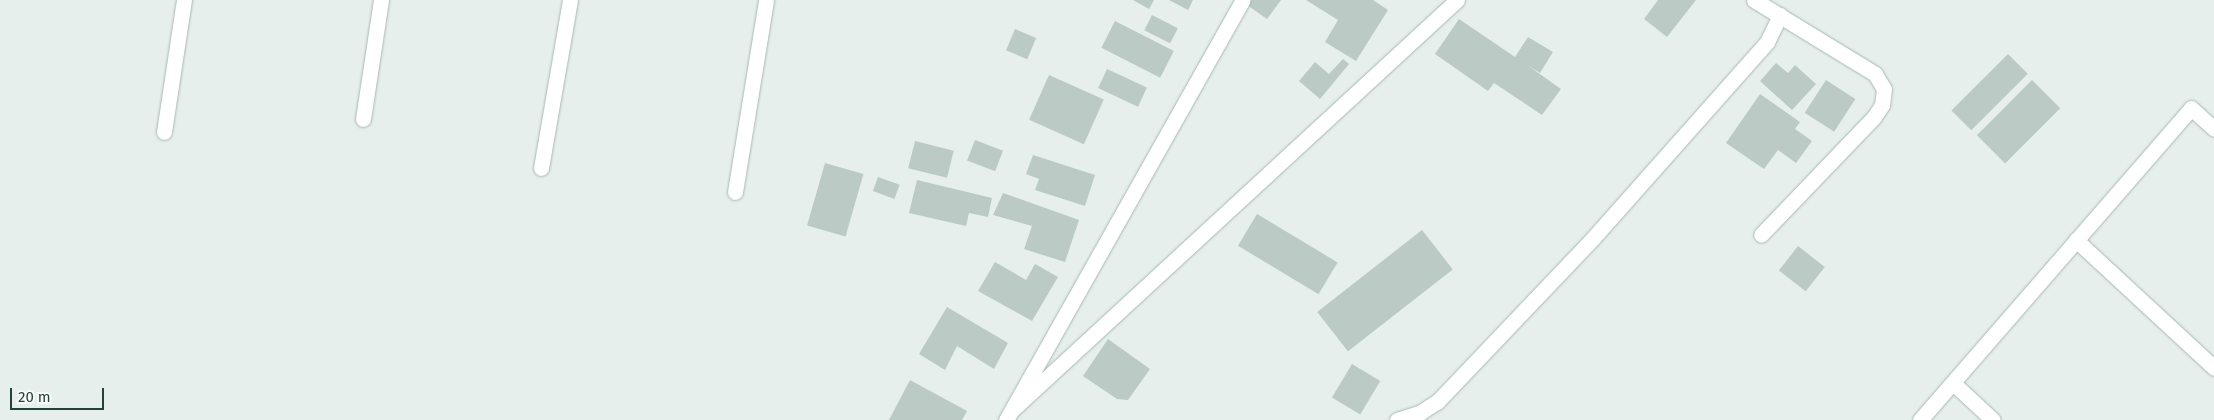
<!DOCTYPE html>
<html>
<head>
<meta charset="utf-8">
<style>
	body { margin:0 }
	#map { position:relative; width:2214px; height:420px; overflow:hidden; background:#e6efeb; font-family:"Fira Sans",sans-serif }
	div>[style] { position:absolute }
	.building>* { inset:0; background:#bbcac4; transform-origin:0 0 }
	.roads { filter:drop-shadow(0 0 1px #a8b8b2) drop-shadow(0 0 1px #a8b8b2) }
	.minor>* { height:15px; margin:-7.5px; padding:0 7.5px; transform-origin:7.5px; border-radius:7.5px; background:#fff }
	span { translate:-50% -50%; white-space:nowrap; text-align:center; line-height:1.15; -webkit-text-stroke:5px #f7fbf9; paint-order:stroke }
	.scale { position:absolute; left:10px; top:388px; width:94px; height:22px; box-sizing:border-box; border:2px solid #24423a; border-top:0; padding-left:6px; font-size:15px; line-height:18px; white-space:nowrap; color:#24423a; -webkit-text-stroke:4px #f7fbf9; paint-order:stroke }
</style>
</head>
<body>
<div id="map">
	<div class="building">
		<i style="clip-path:polygon(1133px 0,1154px 0,1149px 9px)"></i>
		<i style="clip-path:polygon(1169px 0,1193px 0,1188px 10px)"></i>
		<i style="clip-path:polygon(1240px 0,1281px 0,1267px 19px)"></i>
		<i style="clip-path:polygon(1306px 0,1373px 0,1388px 10px,1356px 61px,1325px 42px,1338px 20px)"></i>
		<i style="clip-path:polygon(1658px 0,1696px 0,1667px 37px,1644px 19px)"></i>
		<i style="left:1152px;top:15px;width:29px;height:17px;rotate:27deg"></i>
		<i style="clip-path:polygon(1459px 19px,1515px 57px,1528px 37px,1553px 52px,1540px 73px,1527px 65px,1561px 89px,1542px 115px,1494px 83px,1488px 91px,1435px 54px)"></i>
		<i style="left:1115px;top:21px;width:66px;height:30px;rotate:27deg"></i>
		<i style="left:1015px;top:29px;width:23px;height:23px;rotate:23deg"></i>
		<i style="left:2008px;top:54px;width:28px;height:80px;rotate:45deg"></i>
		<i style="clip-path:polygon(1343px 59px,1349px 64px,1320px 99px,1299px 81px,1315px 62px,1329px 74px)"></i>
		<i style="clip-path:polygon(1776px 63px,1788px 73px,1795px 65px,1816px 84px,1792px 110px,1760px 81px)"></i>
		<i style="left:1107px;top:69px;width:44px;height:21px;rotate:25deg"></i>
		<i style="left:1049px;top:75px;width:60px;height:49px;rotate:24deg"></i>
		<i style="left:1826px;top:80px;width:35px;height:39px;rotate:33deg"></i>
		<i style="left:2032px;top:80px;width:40px;height:78px;rotate:45deg"></i>
		<i style="clip-path:polygon(1760px 94px,1800px 122px,1795px 129px,1812px 141px,1796px 163px,1778px 150px,1764px 169px,1726px 143px)"></i>
		<i style="left:975px;top:140px;width:30px;height:22px;rotate:21deg"></i>
		<i style="left:915px;top:141px;width:40px;height:28px;rotate:14deg"></i>
		<i style="clip-path:polygon(1033px 155px,1095px 175px,1085px 206px,1035px 190px,1039px 179px,1026px 174px)"></i>
		<i style="left:825px;top:163px;width:40px;height:65px;rotate:16deg"></i>
		<i style="left:878px;top:177px;width:23px;height:15px;rotate:20deg"></i>
		<i style="clip-path:polygon(917px 180px,992px 198px,988px 217px,969px 213px,966px 226px,909px 213px)"></i>
		<i style="clip-path:polygon(1003px 193px,1079px 220px,1065px 262px,1024px 249px,1032px 226px,993px 215px)"></i>
		<i style="left:1257px;top:214px;width:94px;height:37px;rotate:31deg"></i>
		<i style="left:1422px;top:230px;width:50px;height:133px;rotate:52deg"></i>
		<i style="left:1798px;top:246px;width:34px;height:31px;rotate:38deg"></i>
		<i style="clip-path:polygon(995px 262px,1026px 280px,1035px 264px,1058px 277px,1032px 321px,978px 291px)"></i>
		<i style="clip-path:polygon(947px 307px,1008px 343px,994px 369px,957px 346px,945px 370px,919px 354px)"></i>
		<i style="clip-path:polygon(1108px 339px,1150px 369px,1128px 400px,1117px 399px,1083px 376px)"></i>
		<i style="left:1352px;top:364px;width:33px;height:39px;rotate:31deg"></i>
		<i style="clip-path:polygon(910px 380px,967px 411px,962px 420px,889px 420px)"></i>
	</div>
	<div class="roads">
		<div class="minor">
			<i style="left:1754px;top:0;width:142px;rotate:31.4deg"></i>
			<i style="left:1875px;top:74px;width:17px;rotate:59deg"></i>
			<i style="left:1884px;top:89px;width:16px;rotate:97deg"></i>
			<i style="left:1882px;top:105px;width:14px;rotate:124deg"></i>
			<i style="left:1874px;top:117px;width:163px;rotate:133.8deg"></i>
			<i style="left:363px;top:119px;width:120px;rotate:-81.4deg"></i>
			<i style="left:164px;top:132px;width:134px;rotate:-81.4deg"></i>
			<i style="left:541px;top:168px;width:170px;rotate:-80.2deg"></i>
			<i style="left:735px;top:192px;width:194px;rotate:-80.8deg"></i>
			<i style="left:2076px;top:240px;width:188px;rotate:42.8deg"></i>
			<i style="left:1953px;top:383px;width:54px;rotate:42.8deg"></i>
			<i style="left:1012px;top:410px;width:605px;rotate:-42.66deg"></i>
			<i style="left:1006px;top:420px;width:482px;rotate:-60.6deg"></i>
			<i style="left:1397px;top:420px;width:25px;rotate:-18deg"></i>
			<i style="left:1421px;top:412px;width:20px;rotate:-33deg"></i>
			<i style="left:1438px;top:401px;width:226px;rotate:-46.4deg"></i>
			<i style="left:1594px;top:237px;width:261px;rotate:-48.4deg"></i>
			<i style="left:1767px;top:42px;width:30px;rotate:-64deg"></i>
			<i style="left:1920px;top:420px;width:413px;rotate:-49deg"></i>
			<i style="left:2191px;top:108px;width:31px;rotate:42deg"></i>
		</div>
	</div>
	<div class="scale">20 m</div>
</div>
</body>
</html>
